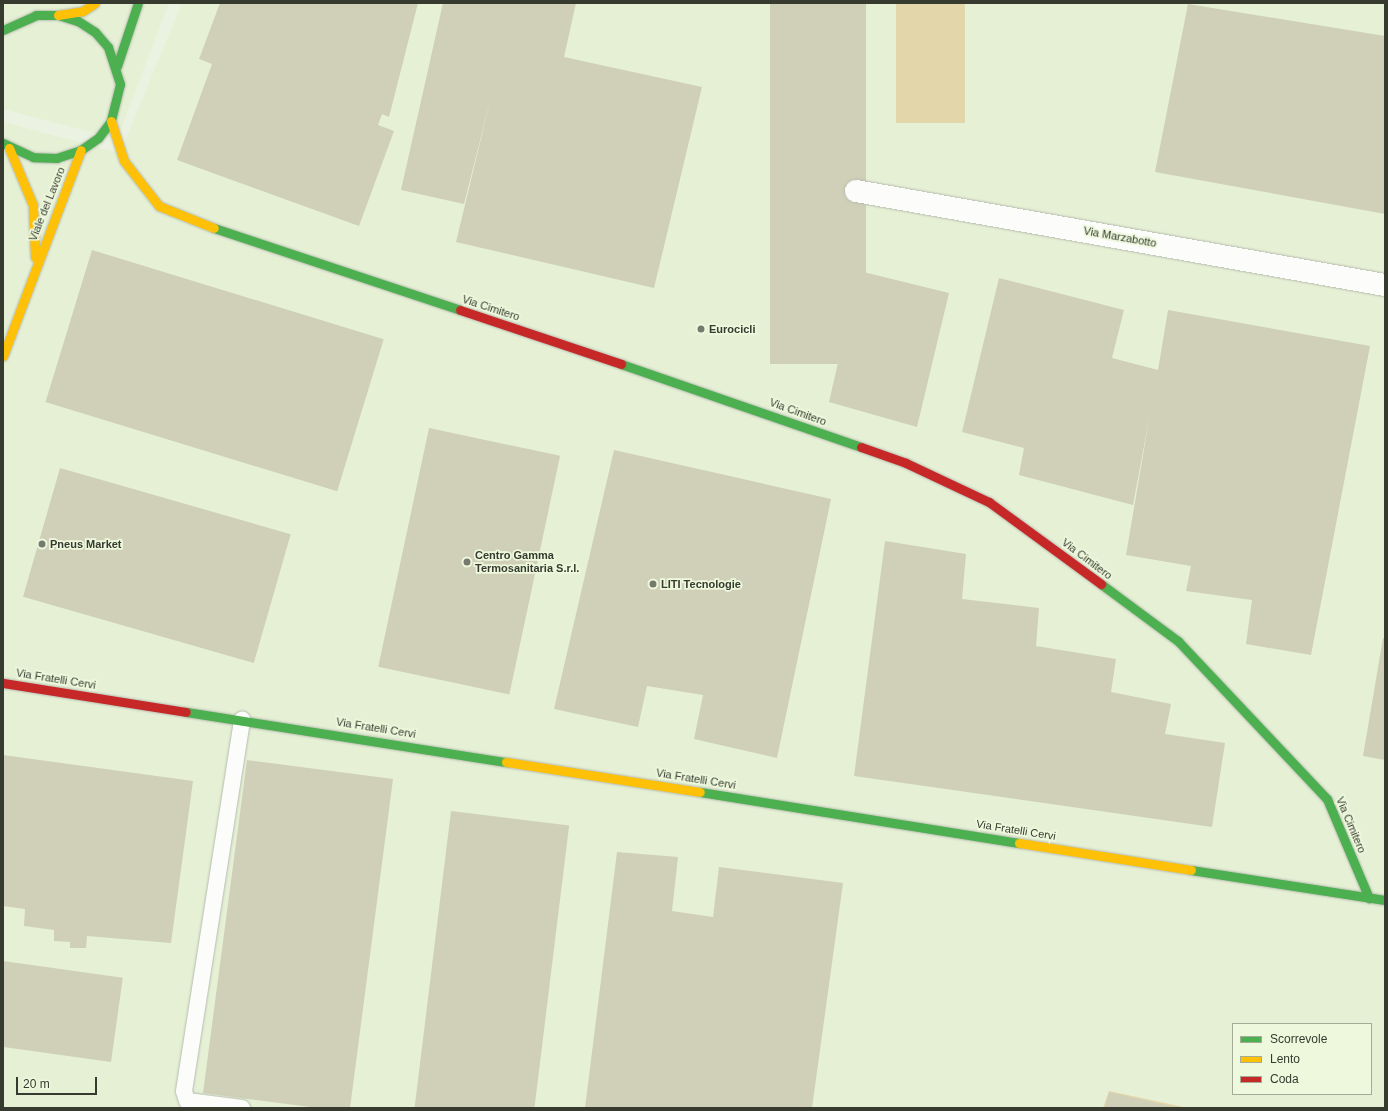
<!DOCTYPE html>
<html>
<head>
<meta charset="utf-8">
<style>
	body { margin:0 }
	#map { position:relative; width:1388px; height:1111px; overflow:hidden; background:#ecf2e2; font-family:Helvetica,sans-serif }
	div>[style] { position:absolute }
	.built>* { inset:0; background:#e5f0d5 }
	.green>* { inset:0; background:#e4d6ab; transform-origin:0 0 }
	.building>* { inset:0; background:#cfd0b7; transform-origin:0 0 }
	.roads { filter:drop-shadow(0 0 1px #b7bcaf) drop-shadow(0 0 1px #b7bcaf) }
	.lane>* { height:16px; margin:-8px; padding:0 8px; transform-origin:8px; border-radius:8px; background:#fcfdfb }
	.street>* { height:22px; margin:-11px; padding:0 11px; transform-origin:11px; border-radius:11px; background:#fcfdfb }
	.fast>* { height:9px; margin:-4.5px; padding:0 4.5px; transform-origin:4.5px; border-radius:4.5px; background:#4caf50 }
	.slow>* { height:9px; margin:-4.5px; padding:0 4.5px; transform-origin:4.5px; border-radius:4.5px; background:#ffc107 }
	.jam>* { height:9px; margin:-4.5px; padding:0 4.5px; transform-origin:4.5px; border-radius:4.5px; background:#c62828 }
	.dots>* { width:11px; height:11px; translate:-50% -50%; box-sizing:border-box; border:2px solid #edf8dc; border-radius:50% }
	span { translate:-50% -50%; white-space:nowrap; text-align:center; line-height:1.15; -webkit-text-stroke:3.5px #edf8dc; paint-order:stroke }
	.street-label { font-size:11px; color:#363a2f }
	.poi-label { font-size:11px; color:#363a2f; font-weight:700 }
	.left { translate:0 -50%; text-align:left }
	.frame { position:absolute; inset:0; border:4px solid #363a2f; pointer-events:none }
	.legend { position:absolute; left:1232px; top:1023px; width:140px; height:72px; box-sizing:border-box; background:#edf8dc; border:1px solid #a4ac97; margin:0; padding:5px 7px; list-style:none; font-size:12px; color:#363a2f }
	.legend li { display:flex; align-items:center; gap:8px; height:20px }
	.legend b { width:20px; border:1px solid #a4ac97 }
	.scale { position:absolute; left:16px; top:1077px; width:81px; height:18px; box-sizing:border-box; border:2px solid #363a2f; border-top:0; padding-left:5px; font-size:12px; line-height:14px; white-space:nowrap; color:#363a2f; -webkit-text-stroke:3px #edf8dc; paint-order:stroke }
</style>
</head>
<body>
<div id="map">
	<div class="built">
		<i style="clip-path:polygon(3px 3px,169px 3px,117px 139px,3px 109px)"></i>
		<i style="clip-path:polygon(evenodd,182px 3px,1385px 3px,1385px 1108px,3px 1108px,3px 122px,120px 153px,182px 3px,1233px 1024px,1371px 1024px,1371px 1094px,1233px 1094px,1233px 1024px)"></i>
	</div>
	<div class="green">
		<i style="left:896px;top:3px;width:69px;height:120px"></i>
		<i style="clip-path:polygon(1109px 1091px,1188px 1108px,1103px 1108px)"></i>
	</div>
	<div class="building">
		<i style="clip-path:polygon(220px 3px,418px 3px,389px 117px,382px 114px,378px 125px,394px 131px,359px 226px,177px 160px,212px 64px,199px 59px)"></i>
		<i style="clip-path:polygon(443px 3px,576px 3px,564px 57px,702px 87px,654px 288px,456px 242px,491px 97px,464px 204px,401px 190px)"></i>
		<i style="left:770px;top:3px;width:96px;height:361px"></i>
		<i style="clip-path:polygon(1188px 4px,1385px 36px,1385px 214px,1155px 172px)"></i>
		<i style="left:92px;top:250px;width:305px;height:159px;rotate:17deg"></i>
		<i style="clip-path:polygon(847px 268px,949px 293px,917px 427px,829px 402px,845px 332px,835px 329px)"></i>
		<i style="clip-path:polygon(999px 278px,1124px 310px,1112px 358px,1158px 370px,1168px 310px,1370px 346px,1311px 655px,1246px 644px,1252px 600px,1186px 591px,1191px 566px,1126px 555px,1150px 414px,1133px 505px,1019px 475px,1024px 448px,962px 432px)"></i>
		<i style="left:429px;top:428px;width:134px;height:244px;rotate:12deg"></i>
		<i style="clip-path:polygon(614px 450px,831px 499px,777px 758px,694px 739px,703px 695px,647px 686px,638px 727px,554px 709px)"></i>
		<i style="left:60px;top:468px;width:240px;height:134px;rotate:16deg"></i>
		<i style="clip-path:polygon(885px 541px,966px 554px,962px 599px,1039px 608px,1036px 646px,1116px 659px,1111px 692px,1171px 704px,1165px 734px,1225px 743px,1212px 827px,854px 776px)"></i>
		<i style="clip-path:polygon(1383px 638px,1385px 638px,1385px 760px,1363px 756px)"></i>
		<i style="clip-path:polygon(3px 755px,193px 781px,171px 943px,87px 936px,86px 948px,70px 948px,70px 942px,54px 941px,54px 930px,24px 926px,25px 909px,3px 906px)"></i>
		<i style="clip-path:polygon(247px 760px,393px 779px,350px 1108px,318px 1108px,203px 1093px)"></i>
		<i style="left:451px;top:811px;width:119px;height:300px;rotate:7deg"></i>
		<i style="clip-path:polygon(617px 852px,678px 857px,672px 911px,713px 917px,719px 867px,843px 883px,812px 1108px,585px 1108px)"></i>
		<i style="left:3px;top:961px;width:121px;height:85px;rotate:8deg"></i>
		<i style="clip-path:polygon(1109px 1092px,1175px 1107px,1175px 1108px,1105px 1108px)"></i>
	</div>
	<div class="roads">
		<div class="lane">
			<i style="left:242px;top:1108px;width:55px;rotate:-172.7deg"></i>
			<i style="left:187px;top:1101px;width:10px;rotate:-107deg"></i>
			<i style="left:184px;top:1091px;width:376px;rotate:-81.1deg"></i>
		</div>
		<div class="street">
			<i style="left:856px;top:191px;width:537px;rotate:10.08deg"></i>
		</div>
		<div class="fast">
			<i style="left:3px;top:30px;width:36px;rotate:-24deg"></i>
			<i style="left:36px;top:15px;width:22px"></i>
			<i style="left:58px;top:15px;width:21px;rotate:17deg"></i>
			<i style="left:78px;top:21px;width:20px;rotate:33deg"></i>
			<i style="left:95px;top:32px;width:20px;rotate:49deg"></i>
			<i style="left:108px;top:47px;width:39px;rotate:72deg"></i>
			<i style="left:120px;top:84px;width:38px;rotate:104deg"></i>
			<i style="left:111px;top:121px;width:21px;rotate:127deg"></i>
			<i style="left:98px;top:138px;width:21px;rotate:145deg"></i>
			<i style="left:81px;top:150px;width:25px;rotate:162deg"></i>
			<i style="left:57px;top:158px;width:24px;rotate:-178deg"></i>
			<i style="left:33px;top:157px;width:33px;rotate:-155deg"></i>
			<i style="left:117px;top:66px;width:66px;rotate:-71.6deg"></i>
			<i style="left:214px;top:228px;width:259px;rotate:18.4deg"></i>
			<i style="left:621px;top:364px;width:254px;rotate:19.1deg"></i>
			<i style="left:1101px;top:584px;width:96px;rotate:36.5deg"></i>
			<i style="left:1178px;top:641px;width:217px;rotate:46.7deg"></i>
			<i style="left:1327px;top:799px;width:108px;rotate:67deg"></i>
			<i style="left:186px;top:712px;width:324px;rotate:8.9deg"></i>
			<i style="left:700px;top:792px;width:323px;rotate:9.1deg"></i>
			<i style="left:1191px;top:870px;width:196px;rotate:8.8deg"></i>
		</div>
		<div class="slow">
			<i style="left:58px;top:15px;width:25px;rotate:-9deg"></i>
			<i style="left:83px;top:11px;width:14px;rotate:-34deg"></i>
			<i style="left:111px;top:121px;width:42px;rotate:72deg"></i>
			<i style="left:124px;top:161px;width:57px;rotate:52.1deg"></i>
			<i style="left:159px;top:206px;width:59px;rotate:21.8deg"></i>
			<i style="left:9px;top:148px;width:62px;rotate:67.2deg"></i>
			<i style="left:33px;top:205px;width:52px;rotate:87.8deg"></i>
			<i style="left:3px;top:356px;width:220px;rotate:-69.3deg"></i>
			<i style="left:506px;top:762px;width:196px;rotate:8.8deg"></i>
			<i style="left:1019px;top:843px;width:174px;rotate:8.9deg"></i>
		</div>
		<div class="jam">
			<i style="left:460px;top:310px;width:170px;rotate:18.5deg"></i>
			<i style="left:861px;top:447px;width:48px;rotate:19.6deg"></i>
			<i style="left:906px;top:463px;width:92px;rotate:25.2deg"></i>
			<i style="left:989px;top:502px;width:139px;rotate:36.2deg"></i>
			<i style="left:3px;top:683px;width:185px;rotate:9deg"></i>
		</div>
	</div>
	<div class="dots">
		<i style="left:701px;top:329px;background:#767a6e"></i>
		<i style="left:42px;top:544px;background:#767a6e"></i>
		<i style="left:467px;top:562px;background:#767a6e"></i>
		<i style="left:653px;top:584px;background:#767a6e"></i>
	</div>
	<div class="street-label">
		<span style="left:47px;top:204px;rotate:-68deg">Viale del Lavoro</span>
		<span style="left:1120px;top:237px;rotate:10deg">Via Marzabotto</span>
		<span style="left:491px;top:308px;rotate:18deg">Via Cimitero</span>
		<span style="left:798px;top:412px;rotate:20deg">Via Cimitero</span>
		<span style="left:1087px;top:559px;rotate:37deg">Via Cimitero</span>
		<span style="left:56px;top:679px;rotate:9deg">Via Fratelli Cervi</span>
		<span style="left:376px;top:728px;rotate:9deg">Via Fratelli Cervi</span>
		<span style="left:696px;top:779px;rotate:9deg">Via Fratelli Cervi</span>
		<span style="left:1351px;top:825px;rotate:67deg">Via Cimitero</span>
		<span style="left:1016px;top:830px;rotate:9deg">Via Fratelli Cervi</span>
	</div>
	<div class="poi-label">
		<span class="left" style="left:709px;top:329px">Eurocicli</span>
		<span class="left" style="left:50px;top:544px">Pneus Market</span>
		<span class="left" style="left:475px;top:562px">Centro Gamma<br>Termosanitaria S.r.l.</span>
		<span class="left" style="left:661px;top:584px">LITI Tecnologie</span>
	</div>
	<div class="frame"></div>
	<ul class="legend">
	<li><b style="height:5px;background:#4caf50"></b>Scorrevole</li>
	<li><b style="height:5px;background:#ffc107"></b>Lento</li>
	<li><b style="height:5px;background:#c62828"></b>Coda</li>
	</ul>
	<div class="scale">20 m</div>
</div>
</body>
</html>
